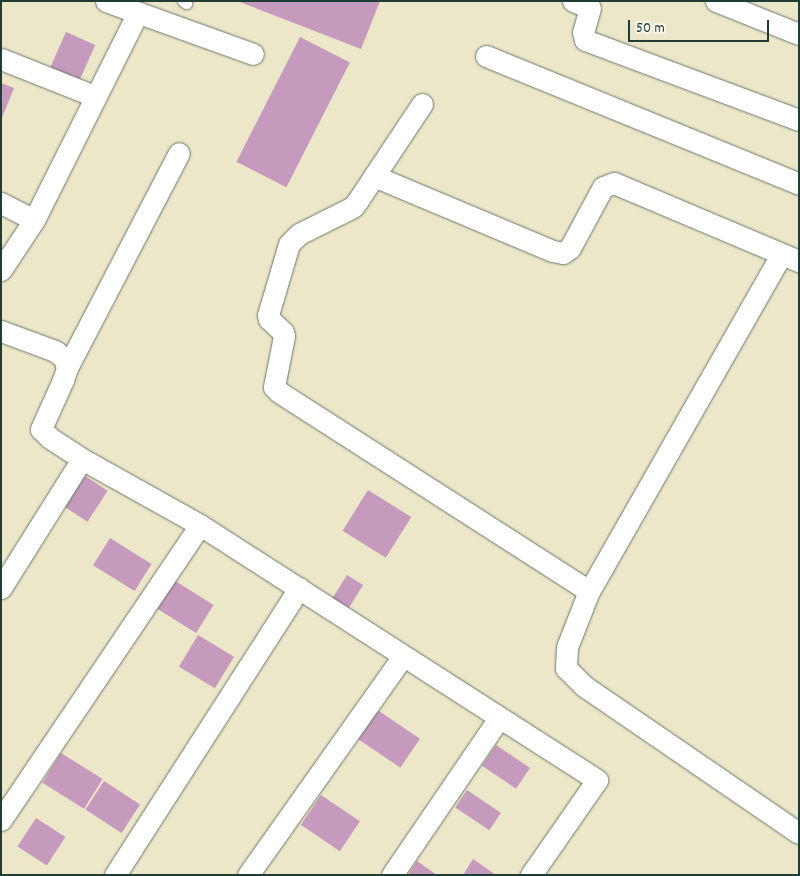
<!DOCTYPE html>
<html>
<head>
<meta charset="utf-8">
<style>
	body { margin:0 }
	#map { position:relative; width:800px; height:876px; overflow:hidden; background:#ede7ca; font-family:Dekko,sans-serif }
	div>[style] { position:absolute }
	.building>* { inset:0; background:#c59abd; transform-origin:0 0 }
	.roads { filter:drop-shadow(0 0 1px #677868) drop-shadow(0 0 1px #677868) }
	.service>* { height:11px; margin:-5.5px; padding:0 5.5px; transform-origin:5.5px; border-radius:5.5px; background:#fff }
	.minor>* { height:21px; margin:-10.5px; padding:0 10.5px; transform-origin:10.5px; border-radius:10.5px; background:#fff }
	span { translate:-50% -50%; white-space:nowrap; text-align:center; line-height:1.15; -webkit-text-stroke:4.5px #fbf7ec; paint-order:stroke }
	.frame { position:absolute; inset:0; border:2px solid #1f3d34; pointer-events:none }
	.scale { position:absolute; left:628px; top:20px; width:141px; height:22px; box-sizing:border-box; border:2px solid #1f3d34; border-top:0; padding-left:6px; font-size:15px; line-height:18px; white-space:nowrap; color:#1f3d34; -webkit-text-stroke:4px #fbf7ec; paint-order:stroke }
</style>
</head>
<body>
<div id="map">
	<div class="building">
		<i style="clip-path:polygon(237px 1px,380px 1px,361px 49px)"></i>
		<i style="left:66px;top:32px;width:32px;height:41px;rotate:24deg"></i>
		<i style="left:300px;top:37px;width:56px;height:140px;rotate:27deg"></i>
		<i style="clip-path:polygon(1px 83px,14px 88px,1px 120px)"></i>
		<i style="left:85px;top:476px;width:27px;height:37px;rotate:33deg"></i>
		<i style="left:368px;top:490px;width:51px;height:48px;rotate:32deg"></i>
		<i style="left:110px;top:538px;width:49px;height:32px;rotate:32deg"></i>
		<i style="left:347px;top:575px;width:19px;height:33px;rotate:32deg"></i>
		<i style="left:172px;top:579px;width:49px;height:33px;rotate:32deg"></i>
		<i style="left:198px;top:635px;width:42px;height:37px;rotate:31deg"></i>
		<i style="left:376px;top:709px;width:53px;height:35px;rotate:34deg"></i>
		<i style="left:496px;top:745px;width:41px;height:25px;rotate:34deg"></i>
		<i style="left:61px;top:753px;width:49px;height:35px;rotate:32deg"></i>
		<i style="left:104px;top:781px;width:43px;height:34px;rotate:33deg"></i>
		<i style="left:467px;top:790px;width:41px;height:21px;rotate:34deg"></i>
		<i style="left:321px;top:795px;width:47px;height:36px;rotate:34deg"></i>
		<i style="left:36px;top:818px;width:35px;height:34px;rotate:33deg"></i>
		<i style="clip-path:polygon(473px 859px,496px 875px,463px 875px)"></i>
		<i style="clip-path:polygon(417px 861px,437px 875px,408px 875px)"></i>
	</div>
	<div class="roads">
		<div class="service">
			<i style="left:183px;top:1px;width:4px;rotate:34deg"></i>
		</div>
		<div class="minor">
			<i style="left:106px;top:1px;width:156px;rotate:19.8deg"></i>
			<i style="left:573px;top:1px;width:18px;rotate:22deg"></i>
			<i style="left:590px;top:8px;width:25px;rotate:106deg"></i>
			<i style="left:583px;top:32px;width:8px;rotate:76deg"></i>
			<i style="left:585px;top:40px;width:228px;rotate:20.5deg"></i>
			<i style="left:716px;top:1px;width:89px;rotate:21.7deg"></i>
			<i style="left:486px;top:56px;width:338px;rotate:22.2deg"></i>
			<i style="left:1px;top:59px;width:100px;rotate:21.7deg"></i>
			<i style="left:422px;top:104px;width:118px;rotate:123.6deg"></i>
			<i style="left:357px;top:202px;width:6px;rotate:129deg"></i>
			<i style="left:353px;top:207px;width:60px;rotate:153.4deg"></i>
			<i style="left:299px;top:234px;width:14px;rotate:135deg"></i>
			<i style="left:289px;top:244px;width:74px;rotate:106.5deg"></i>
			<i style="left:268px;top:315px;width:4px;rotate:76deg"></i>
			<i style="left:269px;top:319px;width:19px;rotate:43deg"></i>
			<i style="left:283px;top:332px;width:4px;rotate:76deg"></i>
			<i style="left:284px;top:336px;width:52px;rotate:101.1deg"></i>
			<i style="left:274px;top:387px;width:7px;rotate:45deg"></i>
			<i style="left:279px;top:392px;width:368px;rotate:32.7deg"></i>
			<i style="left:374px;top:176px;width:193px;rotate:22.8deg"></i>
			<i style="left:552px;top:251px;width:11px;rotate:10deg"></i>
			<i style="left:563px;top:253px;width:9px;rotate:-36deg"></i>
			<i style="left:570px;top:248px;width:69px;rotate:-61.6deg"></i>
			<i style="left:603px;top:187px;width:12px;rotate:-20deg"></i>
			<i style="left:614px;top:183px;width:201px;rotate:22.9deg"></i>
			<i style="left:1px;top:203px;width:37px;rotate:27deg"></i>
			<i style="left:781px;top:255px;width:387px;rotate:119.7deg"></i>
			<i style="left:589px;top:591px;width:60px;rotate:111.4deg"></i>
			<i style="left:567px;top:647px;width:21px;rotate:93deg"></i>
			<i style="left:566px;top:668px;width:25px;rotate:45deg"></i>
			<i style="left:584px;top:686px;width:260px;rotate:34.4deg"></i>
			<i style="left:1px;top:270px;width:60px;rotate:-56.6deg"></i>
			<i style="left:34px;top:220px;width:230px;rotate:-63.4deg"></i>
			<i style="left:1px;top:331px;width:58px;rotate:20.3deg"></i>
			<i style="left:55px;top:351px;width:11px;rotate:38deg"></i>
			<i style="left:64px;top:358px;width:10px;rotate:73deg"></i>
			<i style="left:67px;top:368px;width:13px;rotate:108deg"></i>
			<i style="left:63px;top:380px;width:54px;rotate:114.2deg"></i>
			<i style="left:41px;top:429px;width:13px;rotate:45deg"></i>
			<i style="left:50px;top:438px;width:38px;rotate:33deg"></i>
			<i style="left:82px;top:459px;width:135px;rotate:29.2deg"></i>
			<i style="left:200px;top:525px;width:472px;rotate:32.7deg"></i>
			<i style="left:597px;top:780px;width:116px;rotate:124.8deg"></i>
			<i style="left:67px;top:368px;width:242px;rotate:-62.5deg"></i>
			<i style="left:1px;top:588px;width:152px;rotate:-57.9deg"></i>
			<i style="left:1px;top:820px;width:356px;rotate:-56deg"></i>
			<i style="left:115px;top:875px;width:341px;rotate:-57.3deg"></i>
			<i style="left:248px;top:875px;width:268px;rotate:-54.7deg"></i>
			<i style="left:392px;top:875px;width:190px;rotate:-55.7deg"></i>
		</div>
	</div>
	<div class="frame"></div>
	<div class="scale">50 m</div>
</div>
</body>
</html>
